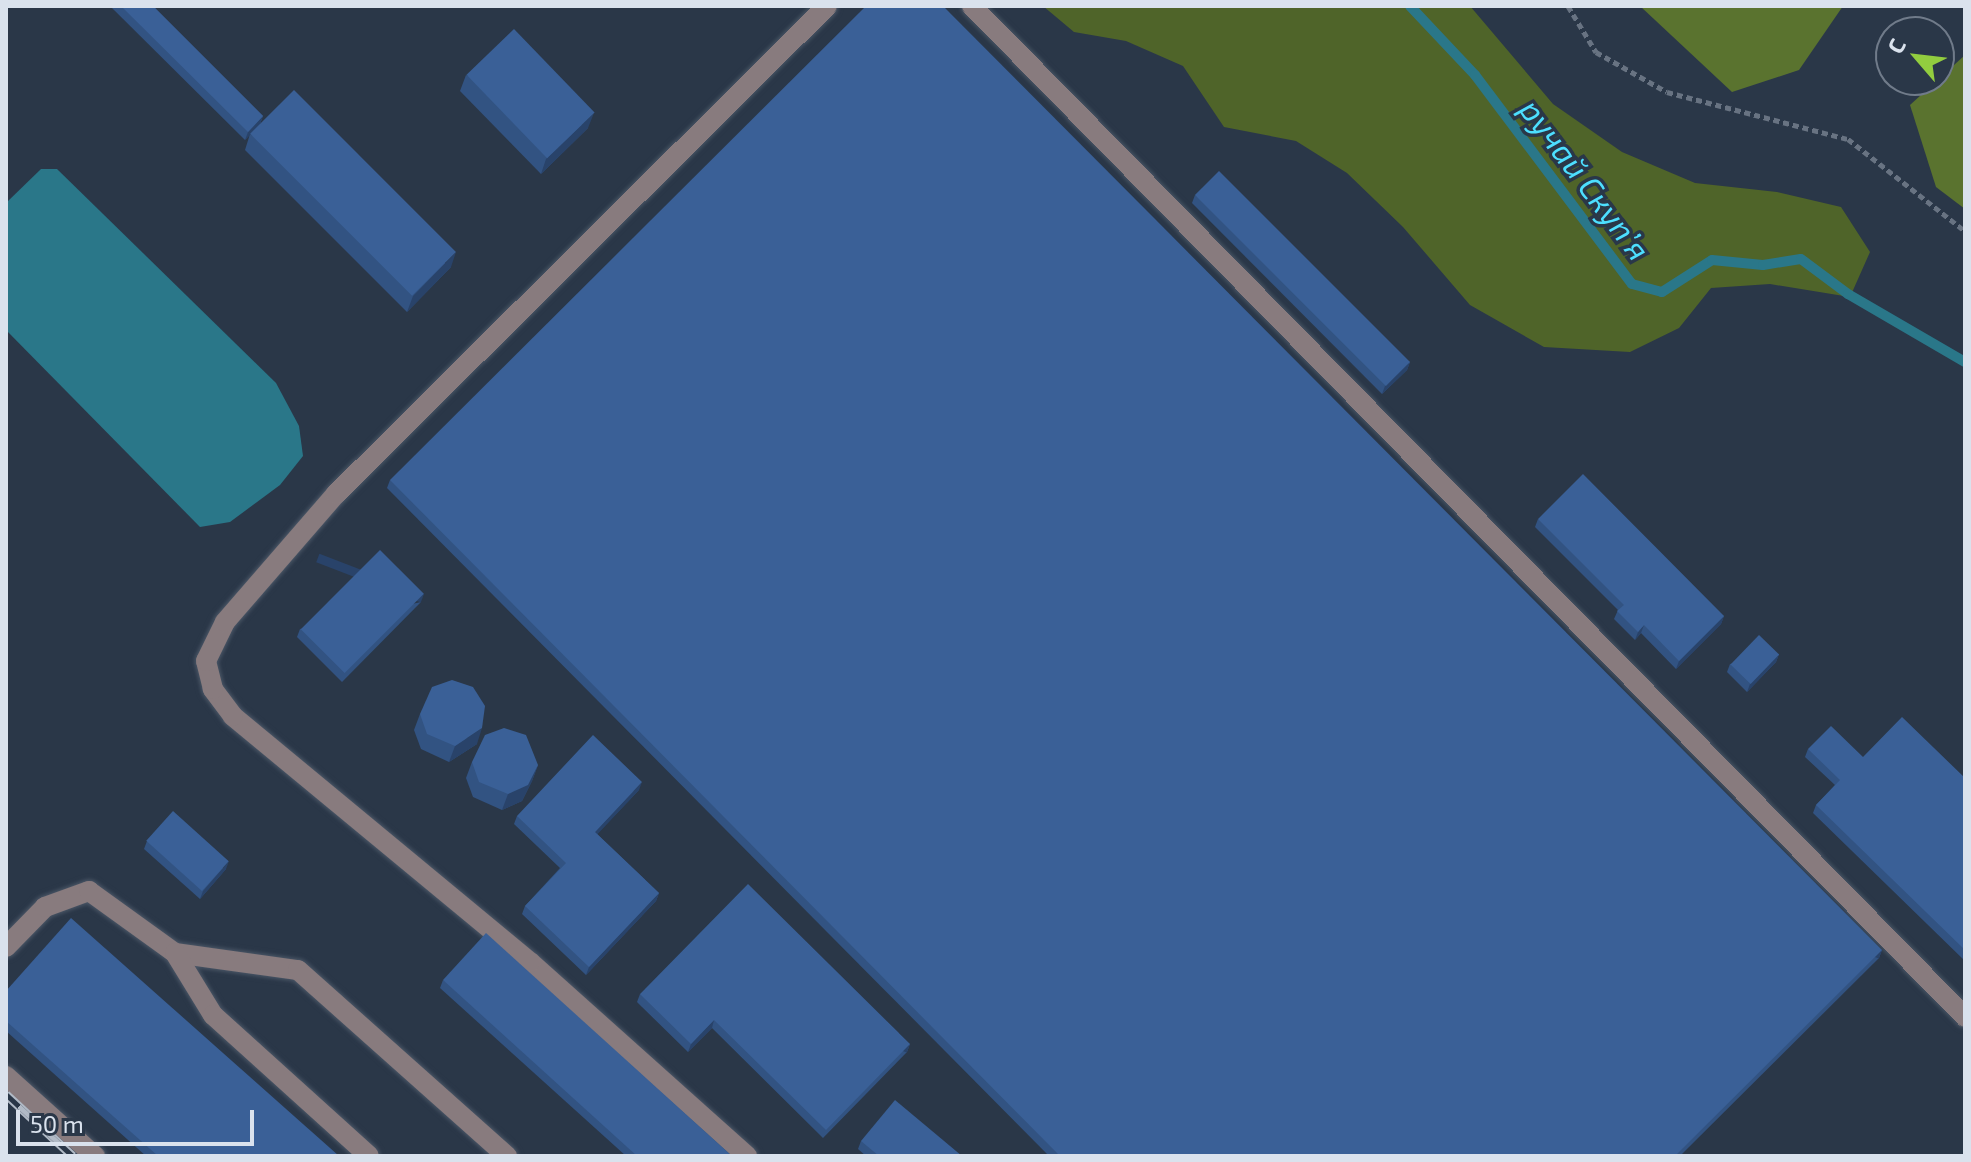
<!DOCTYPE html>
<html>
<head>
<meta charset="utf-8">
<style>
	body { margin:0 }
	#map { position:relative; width:1971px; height:1162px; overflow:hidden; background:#2a3748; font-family:"Exo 2",sans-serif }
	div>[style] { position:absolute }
	.green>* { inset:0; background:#4f6429 }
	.forest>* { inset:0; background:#5a732f }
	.water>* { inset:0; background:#2a7789 }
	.stream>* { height:10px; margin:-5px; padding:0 5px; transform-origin:5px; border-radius:5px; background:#2a7789 }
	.path>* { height:5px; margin-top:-2.5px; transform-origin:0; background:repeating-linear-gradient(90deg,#687382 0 6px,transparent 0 10px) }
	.roads { filter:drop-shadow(0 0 2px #4a5666) drop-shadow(0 0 2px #4a5666) }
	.minor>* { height:20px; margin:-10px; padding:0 10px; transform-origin:10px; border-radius:10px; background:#887b7e }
	.rail>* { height:9px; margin-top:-4.5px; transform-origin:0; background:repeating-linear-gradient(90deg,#2a3748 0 18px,#b1bac6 0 36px); box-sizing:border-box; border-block:2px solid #b1bac6 }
	.wall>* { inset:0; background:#325382 }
	.shaded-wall>* { inset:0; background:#29436a; transform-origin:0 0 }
	.building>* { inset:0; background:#3a6097; transform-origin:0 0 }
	span { translate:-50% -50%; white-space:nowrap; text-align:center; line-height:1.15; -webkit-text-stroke:7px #2a3748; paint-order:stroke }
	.water-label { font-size:32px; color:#4ddfff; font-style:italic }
	.frame { position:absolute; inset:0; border:8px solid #dae2ed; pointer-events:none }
	.north { position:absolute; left:1875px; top:16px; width:80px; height:80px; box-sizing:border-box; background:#2a3748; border:2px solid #707b8a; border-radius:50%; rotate:298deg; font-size:22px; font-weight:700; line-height:32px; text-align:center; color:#dae2ed }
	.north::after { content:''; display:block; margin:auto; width:28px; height:36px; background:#92cd3f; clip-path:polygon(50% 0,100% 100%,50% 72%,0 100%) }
	.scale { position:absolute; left:16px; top:1110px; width:238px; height:36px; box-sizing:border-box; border:4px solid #dae2ed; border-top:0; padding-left:10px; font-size:24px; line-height:28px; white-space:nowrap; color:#dae2ed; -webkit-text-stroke:6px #2a3748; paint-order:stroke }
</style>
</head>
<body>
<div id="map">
	<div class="green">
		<i style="clip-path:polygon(1043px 6px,1470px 6px,1553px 104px,1622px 152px,1695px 183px,1777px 192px,1841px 207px,1870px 252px,1850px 297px,1770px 284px,1711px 288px,1679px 328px,1630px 352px,1544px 347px,1470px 305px,1403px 227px,1347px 173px,1296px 141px,1224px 127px,1183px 66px,1126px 41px,1074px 32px)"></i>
	</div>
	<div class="forest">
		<i style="clip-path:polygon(1640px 6px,1843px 6px,1799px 70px,1732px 92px)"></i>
		<i style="clip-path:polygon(1965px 55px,1965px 209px,1936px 187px,1910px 105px)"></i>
	</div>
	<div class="water">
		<i style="clip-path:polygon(41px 169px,57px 169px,276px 383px,299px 426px,303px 456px,280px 485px,230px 522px,200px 527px,6px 330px,6px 203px)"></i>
	</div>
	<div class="stream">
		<i style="left:1410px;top:6px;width:95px;rotate:46.7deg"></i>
		<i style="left:1475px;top:75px;width:261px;rotate:53.1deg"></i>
		<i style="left:1632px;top:284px;width:31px;rotate:15deg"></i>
		<i style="left:1662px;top:292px;width:59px;rotate:-32.6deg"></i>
		<i style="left:1712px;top:260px;width:51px;rotate:5.6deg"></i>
		<i style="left:1763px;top:265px;width:38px;rotate:-9deg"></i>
		<i style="left:1801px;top:259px;width:59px;rotate:36.7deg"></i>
		<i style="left:1848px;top:294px;width:135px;rotate:30.2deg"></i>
	</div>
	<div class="path">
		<i style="left:1568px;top:6px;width:54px;rotate:58.7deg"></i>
		<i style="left:1596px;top:52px;width:81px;rotate:29.4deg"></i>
		<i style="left:1667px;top:92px;width:187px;rotate:14.6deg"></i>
		<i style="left:1848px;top:139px;width:149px;rotate:38.2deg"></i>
	</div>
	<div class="roads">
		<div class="minor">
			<i style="left:972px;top:6px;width:1417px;rotate:45.51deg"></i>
			<i style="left:6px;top:947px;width:56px;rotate:-45.7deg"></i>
			<i style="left:45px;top:907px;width:47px;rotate:-20deg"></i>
			<i style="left:89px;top:891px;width:106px;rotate:35.8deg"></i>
			<i style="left:175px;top:953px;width:124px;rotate:7.9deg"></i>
			<i style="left:298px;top:970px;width:280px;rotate:41.7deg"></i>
			<i style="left:175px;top:953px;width:73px;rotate:58.5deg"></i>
			<i style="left:213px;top:1015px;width:210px;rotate:42.1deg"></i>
			<i style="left:6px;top:1076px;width:120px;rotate:42deg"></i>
			<i style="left:747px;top:1156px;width:291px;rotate:-138.2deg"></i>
			<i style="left:530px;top:962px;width:386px;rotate:-140.4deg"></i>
			<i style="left:233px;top:716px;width:34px;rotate:-127deg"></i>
			<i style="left:213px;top:689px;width:29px;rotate:-104deg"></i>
			<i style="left:206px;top:661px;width:43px;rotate:-64deg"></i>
			<i style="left:225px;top:622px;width:169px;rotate:-49.1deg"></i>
			<i style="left:336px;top:494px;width:692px;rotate:-44.82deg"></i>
		</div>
	</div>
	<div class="rail">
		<i style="left:6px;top:1094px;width:91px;rotate:42.8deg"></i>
	</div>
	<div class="wall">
		<i style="clip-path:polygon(110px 6px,153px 6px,263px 116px,260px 124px,245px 140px)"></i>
		<i style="clip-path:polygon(466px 75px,588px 128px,541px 174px,460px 91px)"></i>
		<i style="clip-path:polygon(250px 134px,451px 267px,407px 312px,245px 150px)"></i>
		<i style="clip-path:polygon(1195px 195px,1410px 362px,1407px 370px,1382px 394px,1192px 203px)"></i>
		<i style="clip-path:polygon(390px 480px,1882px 950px,1879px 958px,1680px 1156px,1049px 1156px,387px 488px)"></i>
		<i style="clip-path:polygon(1538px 519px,1724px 616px,1721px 624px,1676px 669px,1641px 633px,1635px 640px,1614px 619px,1618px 610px,1535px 527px)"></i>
		<i style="clip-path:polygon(421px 602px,342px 682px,297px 637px,300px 629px)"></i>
		<i style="clip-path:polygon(1779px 654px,1776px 662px,1747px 692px,1727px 672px,1730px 664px)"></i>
		<i style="clip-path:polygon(420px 714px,477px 744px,449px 762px,421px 749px,414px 730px)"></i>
		<i style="clip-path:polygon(1808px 749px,1863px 757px,1965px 778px,1965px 961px,1813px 813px,1816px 805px,1835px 785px,1805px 757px)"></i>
		<i style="clip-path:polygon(472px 762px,538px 765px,532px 781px,522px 801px,502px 810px,473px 797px,466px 778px)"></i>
		<i style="clip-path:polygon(639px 790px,597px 834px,659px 893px,656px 901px,586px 975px,522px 914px,525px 906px,560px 868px,514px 824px,517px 816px)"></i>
		<i style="clip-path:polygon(147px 841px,226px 869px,200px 899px,144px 849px)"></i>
		<i style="clip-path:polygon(443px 980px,732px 1156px,626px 1156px,440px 988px)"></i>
		<i style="clip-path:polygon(6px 991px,339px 1156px,146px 1156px,6px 1031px)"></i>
		<i style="clip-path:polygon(640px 994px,910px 1044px,907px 1052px,823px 1138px,712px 1028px,688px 1052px,637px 1002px)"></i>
		<i style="clip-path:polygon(861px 1141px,962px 1156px,866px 1156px,858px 1149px)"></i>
	</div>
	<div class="shaded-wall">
		<i style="clip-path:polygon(594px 113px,588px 128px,541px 174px,546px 159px)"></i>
		<i style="clip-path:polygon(263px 116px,260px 124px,245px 140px,248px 132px)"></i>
		<i style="clip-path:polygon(456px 252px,451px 267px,407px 312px,413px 296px)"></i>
		<i style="clip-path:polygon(1410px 362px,1407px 370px,1382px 394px,1385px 386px)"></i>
		<i style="left:424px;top:594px;width:9px;height:112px;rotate:111deg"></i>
		<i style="clip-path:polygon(1724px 616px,1721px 624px,1676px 669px,1679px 661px)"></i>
		<i style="clip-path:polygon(1644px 625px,1641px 633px,1635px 640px,1638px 632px)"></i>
		<i style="clip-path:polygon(1779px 654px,1776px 662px,1747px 692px,1750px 684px)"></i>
		<i style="clip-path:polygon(482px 728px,477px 744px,449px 762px,455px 746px)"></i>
		<i style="clip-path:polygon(538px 765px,532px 781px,522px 801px,502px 810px,508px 794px)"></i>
		<i style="clip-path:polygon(642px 782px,639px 790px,592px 840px,595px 832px)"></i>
		<i style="clip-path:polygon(229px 861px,226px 869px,200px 899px,203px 891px)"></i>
		<i style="clip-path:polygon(659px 893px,656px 901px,586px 975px,589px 967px)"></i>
		<i style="left:1882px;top:950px;width:9px;height:292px;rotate:111deg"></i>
		<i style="clip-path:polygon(714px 1020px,712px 1028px,688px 1052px,691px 1044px)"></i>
		<i style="left:910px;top:1044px;width:9px;height:120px;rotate:111deg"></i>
	</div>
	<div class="building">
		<i style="clip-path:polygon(121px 6px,153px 6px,263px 116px,248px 132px)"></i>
		<i style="clip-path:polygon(866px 6px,943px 6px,1882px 950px,1675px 1156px,1060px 1156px,390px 480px)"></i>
		<i style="left:514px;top:29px;width:116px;height:66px;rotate:46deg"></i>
		<i style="left:294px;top:90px;width:229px;height:62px;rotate:45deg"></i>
		<i style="left:1219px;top:171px;width:270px;height:34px;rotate:45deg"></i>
		<i style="clip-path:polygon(1583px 474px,1724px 616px,1679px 661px,1644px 625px,1638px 632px,1617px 611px,1624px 605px,1538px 519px)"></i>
		<i style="left:380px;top:550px;width:62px;height:112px;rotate:45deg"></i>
		<i style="left:1759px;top:635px;width:28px;height:41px;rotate:44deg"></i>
		<i style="clip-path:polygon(452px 680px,473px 687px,485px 706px,482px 728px,455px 746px,427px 734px,420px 714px,432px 687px)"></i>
		<i style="clip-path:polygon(1902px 717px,1965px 778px,1965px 950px,1816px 805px,1840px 780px,1808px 749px,1831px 726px,1863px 757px)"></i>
		<i style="clip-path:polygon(504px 728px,526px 735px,538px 765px,528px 785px,508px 794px,479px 782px,472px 762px,485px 735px)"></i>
		<i style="clip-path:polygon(593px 735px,642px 782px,595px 832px,659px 893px,589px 967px,525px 906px,566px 863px,517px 816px)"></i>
		<i style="left:173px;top:811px;width:75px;height:40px;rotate:42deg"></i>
		<i style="clip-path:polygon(748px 884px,910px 1044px,826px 1130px,714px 1020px,691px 1044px,640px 994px)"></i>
		<i style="clip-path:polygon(71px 918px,339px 1156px,158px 1156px,6px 1021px,6px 991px)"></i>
		<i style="clip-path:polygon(486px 933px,732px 1156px,637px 1156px,443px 980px)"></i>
		<i style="clip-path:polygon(895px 1100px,962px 1156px,879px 1156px,861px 1141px)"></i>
	</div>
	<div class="water-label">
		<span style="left:1586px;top:179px;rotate:53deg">ручай Скупʼя</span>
	</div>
	<div class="frame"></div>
	<div class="north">С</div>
	<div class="scale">50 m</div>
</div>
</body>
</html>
